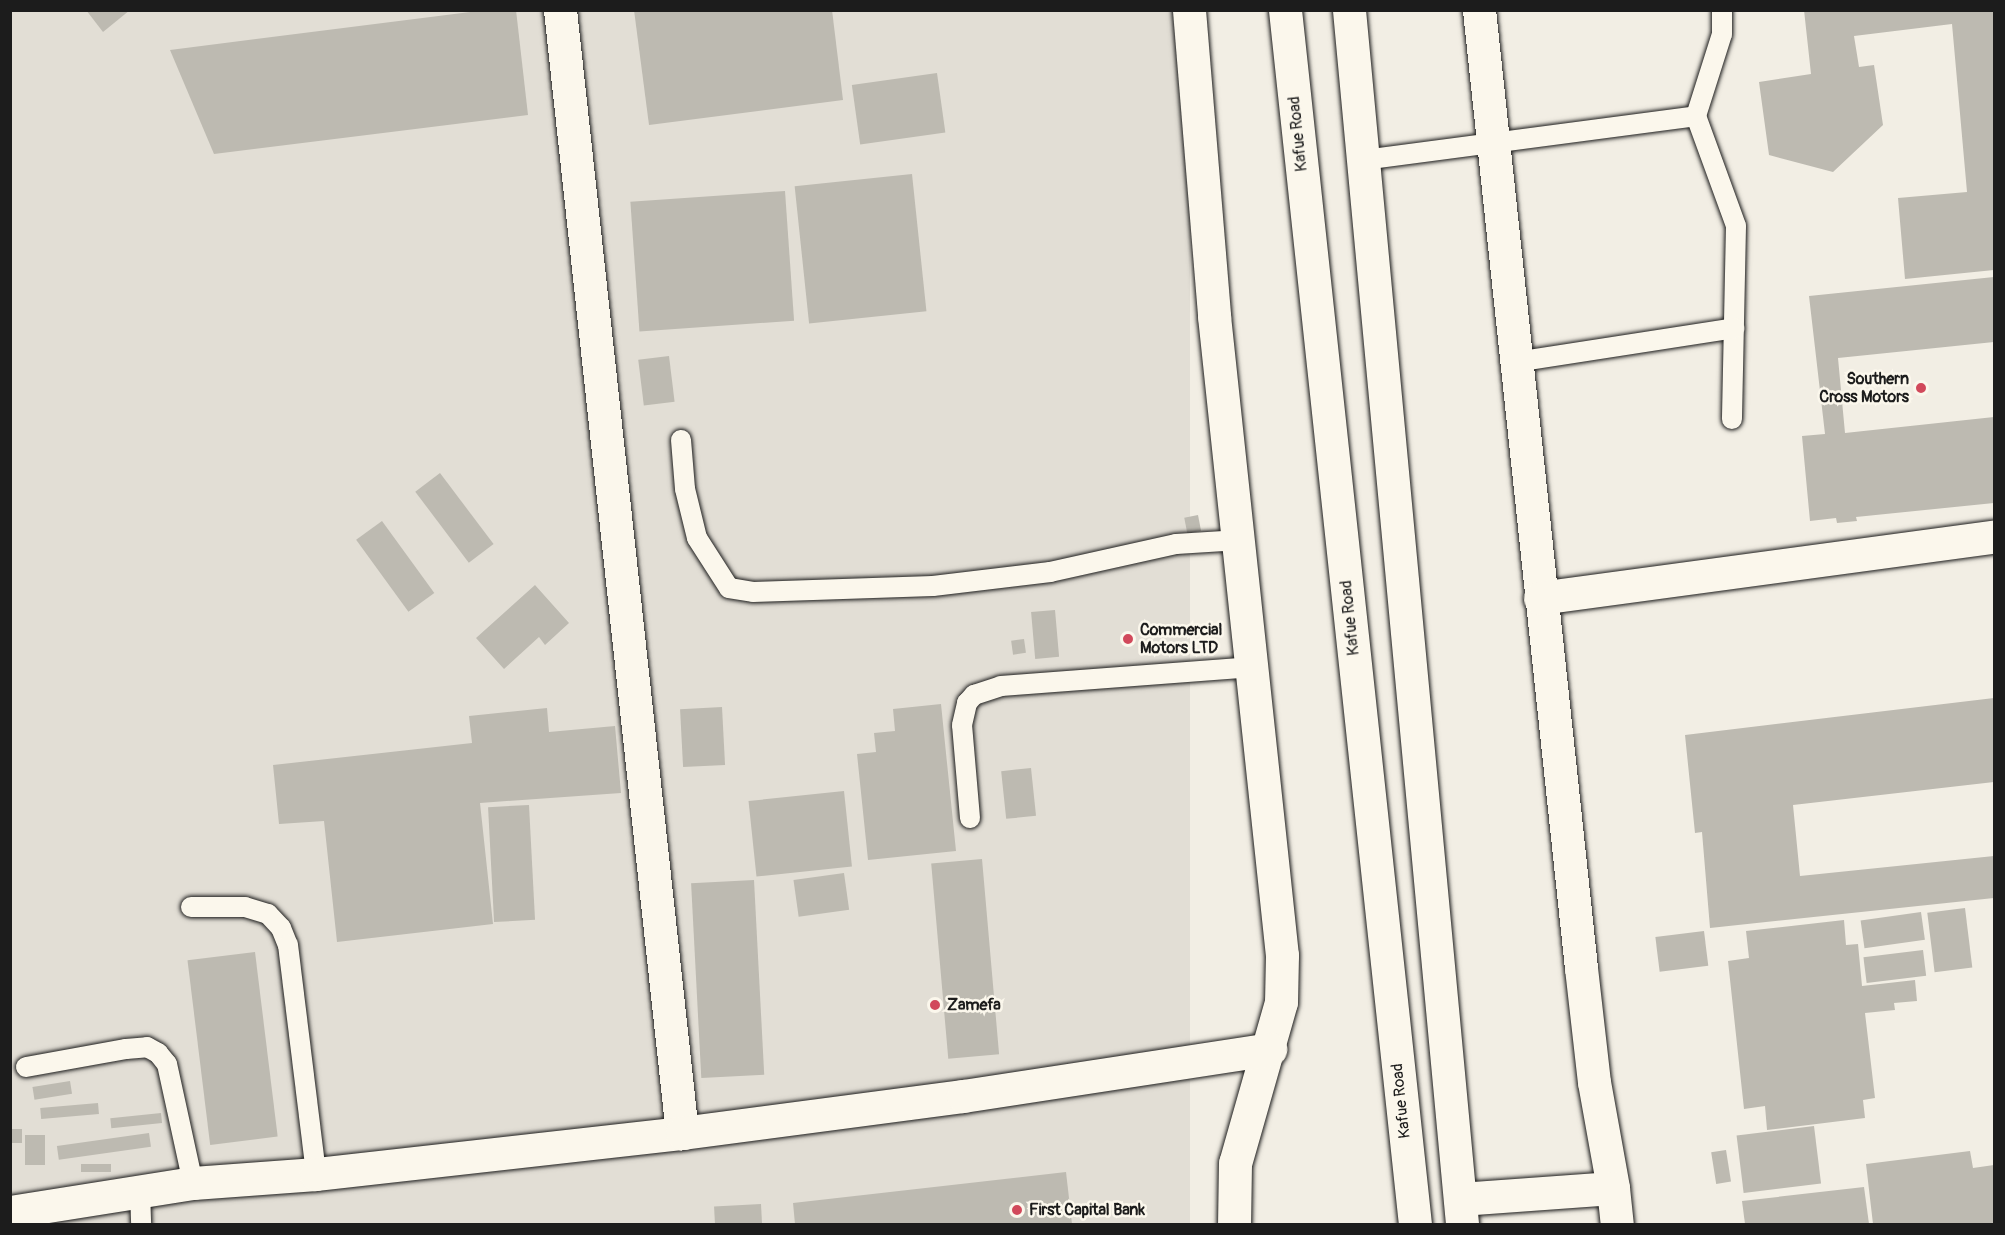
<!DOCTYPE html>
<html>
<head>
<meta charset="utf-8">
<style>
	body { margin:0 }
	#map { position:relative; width:2005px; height:1235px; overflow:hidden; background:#f2eee4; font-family:Pangolin,sans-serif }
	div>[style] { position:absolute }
	.built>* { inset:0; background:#e2ded5; transform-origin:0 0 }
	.building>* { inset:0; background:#bdbab1; transform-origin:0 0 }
	.roads { filter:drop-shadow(0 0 2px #1c1c1c) drop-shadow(0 0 2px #1c1c1c) }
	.service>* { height:20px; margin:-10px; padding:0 10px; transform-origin:10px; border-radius:10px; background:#fbf7ec }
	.minor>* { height:33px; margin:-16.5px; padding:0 16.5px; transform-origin:16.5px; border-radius:16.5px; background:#fbf7ec }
	.primary>* { height:33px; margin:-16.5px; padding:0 16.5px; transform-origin:16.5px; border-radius:16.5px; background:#fbf7ec }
	.dots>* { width:16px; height:16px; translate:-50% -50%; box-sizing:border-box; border:3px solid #fbf7ec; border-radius:50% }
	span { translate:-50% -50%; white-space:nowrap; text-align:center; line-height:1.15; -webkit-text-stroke:5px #fbf7ec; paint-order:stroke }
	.street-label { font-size:16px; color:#1c1c1c }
	.poi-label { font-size:16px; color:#1c1c1c; font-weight:700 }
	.right { translate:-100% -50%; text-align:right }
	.left { translate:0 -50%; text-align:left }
	.frame { position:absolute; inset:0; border:12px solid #1c1c1c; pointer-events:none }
</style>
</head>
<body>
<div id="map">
	<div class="built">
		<i style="left:10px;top:11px;width:1180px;height:1213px"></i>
	</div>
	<div class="building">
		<i style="clip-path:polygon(86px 10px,130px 10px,103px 32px)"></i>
		<i style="clip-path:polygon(486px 10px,516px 10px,528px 115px,214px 154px,170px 50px)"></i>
		<i style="clip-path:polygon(634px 10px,832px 10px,843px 100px,649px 125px)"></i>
		<i style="clip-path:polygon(1804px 10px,1994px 10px,1994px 270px,1905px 279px,1898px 198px,1967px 192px,1952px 24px,1854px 36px,1859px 67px,1874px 65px,1883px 125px,1833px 172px,1769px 155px,1759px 82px,1811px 74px)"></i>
		<i style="left:937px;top:73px;width:60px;height:86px;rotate:82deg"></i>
		<i style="left:912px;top:174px;width:138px;height:118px;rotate:84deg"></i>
		<i style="left:785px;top:191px;width:130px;height:155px;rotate:86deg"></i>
		<i style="clip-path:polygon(1994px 277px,1994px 342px,1838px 358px,1845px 433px,1994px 417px,1994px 503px,1856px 517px,1857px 521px,1837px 523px,1836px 518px,1810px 521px,1802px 436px,1825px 434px,1809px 296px)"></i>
		<i style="left:669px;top:356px;width:46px;height:31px;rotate:83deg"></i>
		<i style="left:440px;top:473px;width:89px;height:31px;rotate:53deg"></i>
		<i style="left:1198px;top:515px;width:16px;height:14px;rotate:79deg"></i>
		<i style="left:382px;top:521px;width:89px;height:32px;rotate:54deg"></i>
		<i style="clip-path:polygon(535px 585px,569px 623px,545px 645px,539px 637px,504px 669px,476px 638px)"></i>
		<i style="left:1055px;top:610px;width:47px;height:24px;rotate:85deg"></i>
		<i style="left:1024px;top:639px;width:14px;height:13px;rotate:82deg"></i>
		<i style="clip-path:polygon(1994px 698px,1994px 782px,1793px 805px,1800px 876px,1994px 856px,1994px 898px,1710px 928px,1702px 832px,1695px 833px,1685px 735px)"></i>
		<i style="clip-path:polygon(941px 704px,956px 851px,868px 860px,857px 754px,876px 752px,874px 733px,895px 731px,893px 709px)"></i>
		<i style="left:722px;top:707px;width:58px;height:42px;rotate:87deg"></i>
		<i style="clip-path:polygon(547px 708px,549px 732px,615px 726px,621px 793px,480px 803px,493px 924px,337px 942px,324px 821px,279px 824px,273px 765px,472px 743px,469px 716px)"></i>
		<i style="left:1031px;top:768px;width:48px;height:30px;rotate:84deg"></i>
		<i style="left:844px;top:791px;width:76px;height:96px;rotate:84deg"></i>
		<i style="left:529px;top:805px;width:115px;height:41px;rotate:87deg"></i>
		<i style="left:982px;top:859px;width:196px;height:51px;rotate:85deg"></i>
		<i style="left:844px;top:873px;width:37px;height:51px;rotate:82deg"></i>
		<i style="left:754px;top:880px;width:195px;height:63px;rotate:87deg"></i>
		<i style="left:1965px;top:908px;width:60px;height:38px;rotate:83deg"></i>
		<i style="left:1921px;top:912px;width:28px;height:61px;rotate:82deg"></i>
		<i style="clip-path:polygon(1844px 920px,1846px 945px,1858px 944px,1862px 986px,1915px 980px,1917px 1001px,1894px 1003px,1895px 1010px,1865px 1013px,1875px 1098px,1863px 1100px,1865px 1118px,1767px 1130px,1765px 1106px,1744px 1109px,1728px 961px,1749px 958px,1746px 931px)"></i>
		<i style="left:1704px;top:931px;width:35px;height:49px;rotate:83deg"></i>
		<i style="left:1923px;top:950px;width:26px;height:60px;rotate:83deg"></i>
		<i style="left:255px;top:952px;width:186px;height:68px;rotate:83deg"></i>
		<i style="left:70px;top:1081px;width:13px;height:38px;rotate:81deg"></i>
		<i style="left:98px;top:1103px;width:11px;height:58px;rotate:85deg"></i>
		<i style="left:161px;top:1113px;width:10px;height:51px;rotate:84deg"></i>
		<i style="left:1814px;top:1126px;width:58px;height:78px;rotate:83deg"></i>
		<i style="left:10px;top:1129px;width:12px;height:14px"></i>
		<i style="left:149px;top:1133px;width:14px;height:93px;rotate:82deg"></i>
		<i style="left:25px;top:1135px;width:20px;height:30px"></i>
		<i style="left:1726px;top:1150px;width:32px;height:15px;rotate:81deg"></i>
		<i style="clip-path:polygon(1970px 1151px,1973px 1168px,1994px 1165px,1994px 1224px,1873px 1224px,1866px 1164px)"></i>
		<i style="left:111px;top:1164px;width:8px;height:30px;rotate:90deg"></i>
		<i style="clip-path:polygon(1066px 1172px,1072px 1224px,795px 1224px,793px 1203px)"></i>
		<i style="clip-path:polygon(1864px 1187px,1869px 1224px,1745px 1224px,1742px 1201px)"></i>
		<i style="left:761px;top:1204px;width:20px;height:47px;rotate:87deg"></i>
	</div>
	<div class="roads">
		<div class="service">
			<i style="left:1696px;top:116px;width:117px;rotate:70deg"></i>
			<i style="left:1736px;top:226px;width:193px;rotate:91.2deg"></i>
			<i style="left:1363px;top:160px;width:336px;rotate:-7.5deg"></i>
			<i style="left:1696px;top:116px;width:86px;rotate:-72.4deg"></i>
			<i style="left:1722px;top:34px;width:24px;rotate:-90deg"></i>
			<i style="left:1515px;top:362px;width:222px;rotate:-8.8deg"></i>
			<i style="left:681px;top:440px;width:49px;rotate:85.3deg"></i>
			<i style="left:685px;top:489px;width:50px;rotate:76.2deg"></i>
			<i style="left:697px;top:538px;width:59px;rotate:57.4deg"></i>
			<i style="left:729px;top:588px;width:24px;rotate:9deg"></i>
			<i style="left:753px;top:592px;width:180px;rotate:-1.9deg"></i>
			<i style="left:933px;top:586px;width:118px;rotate:-6.8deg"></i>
			<i style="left:1050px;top:572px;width:129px;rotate:-12.5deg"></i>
			<i style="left:1176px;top:544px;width:64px;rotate:-3.6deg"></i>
			<i style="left:970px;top:818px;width:93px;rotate:-94.9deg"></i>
			<i style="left:962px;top:725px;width:23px;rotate:-77deg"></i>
			<i style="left:967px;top:703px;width:11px;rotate:-49deg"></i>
			<i style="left:974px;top:695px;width:28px;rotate:-18deg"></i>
			<i style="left:1001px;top:686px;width:253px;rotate:-4.3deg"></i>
			<i style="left:191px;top:907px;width:54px"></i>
			<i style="left:245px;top:907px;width:24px;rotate:17deg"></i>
			<i style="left:268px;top:914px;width:19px;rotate:47deg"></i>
			<i style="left:281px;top:928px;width:18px;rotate:68deg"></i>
			<i style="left:288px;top:945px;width:231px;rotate:83deg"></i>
			<i style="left:26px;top:1067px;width:102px;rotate:-10.2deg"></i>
			<i style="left:126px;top:1049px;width:21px;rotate:-5deg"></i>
			<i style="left:147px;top:1047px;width:13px;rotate:29deg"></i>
			<i style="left:158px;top:1053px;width:14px;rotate:51deg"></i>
			<i style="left:167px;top:1064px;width:122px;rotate:77.7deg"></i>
			<i style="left:140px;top:1191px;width:33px;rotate:88deg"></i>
		</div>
		<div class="minor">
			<i style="left:560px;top:10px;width:1130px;rotate:83.8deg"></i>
			<i style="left:1189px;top:10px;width:307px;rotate:85.3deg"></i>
			<i style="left:1214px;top:316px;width:643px;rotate:83.93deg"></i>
			<i style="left:1282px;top:955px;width:47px;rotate:91.2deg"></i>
			<i style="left:1281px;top:1002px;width:167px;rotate:105.9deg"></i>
			<i style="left:1235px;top:1163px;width:61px;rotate:90.9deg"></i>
			<i style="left:1479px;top:10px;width:963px;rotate:83.92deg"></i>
			<i style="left:1581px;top:968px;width:115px;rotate:83.5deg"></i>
			<i style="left:1594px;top:1082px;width:108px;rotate:79.8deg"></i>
			<i style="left:1540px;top:598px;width:458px;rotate:-7.7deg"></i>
			<i style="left:1460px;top:1199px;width:153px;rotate:-4.1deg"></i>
			<i style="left:1613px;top:1188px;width:36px;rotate:84deg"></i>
			<i style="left:10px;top:1212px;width:185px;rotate:-9deg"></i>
			<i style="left:193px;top:1183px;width:123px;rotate:-4.2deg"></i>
			<i style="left:316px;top:1174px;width:368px;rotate:-6.4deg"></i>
			<i style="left:682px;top:1133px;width:283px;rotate:-7.5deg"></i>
			<i style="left:963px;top:1096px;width:311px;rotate:-8.7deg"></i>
		</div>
		<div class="primary">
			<i style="left:1285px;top:10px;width:1221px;rotate:83.89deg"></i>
			<i style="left:1349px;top:10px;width:1219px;rotate:84.68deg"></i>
		</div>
	</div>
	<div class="dots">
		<i style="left:1921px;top:388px;background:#d1495b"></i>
		<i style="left:1128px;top:639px;background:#d1495b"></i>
		<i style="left:935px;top:1005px;background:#d1495b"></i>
		<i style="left:1017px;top:1210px;background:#d1495b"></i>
	</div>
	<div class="street-label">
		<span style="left:1298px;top:134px;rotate:-96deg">Kafue Road</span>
		<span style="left:1350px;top:618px;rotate:-96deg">Kafue Road</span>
		<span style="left:1401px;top:1101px;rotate:-96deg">Kafue Road</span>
	</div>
	<div class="poi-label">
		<span class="right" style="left:1909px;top:388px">Southern<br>Cross Motors</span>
		<span class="left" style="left:1140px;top:639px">Commercial<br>Motors LTD</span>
		<span class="left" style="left:947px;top:1005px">Zamefa</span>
		<span class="left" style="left:1029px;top:1210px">First Capital Bank</span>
	</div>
	<div class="frame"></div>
</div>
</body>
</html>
